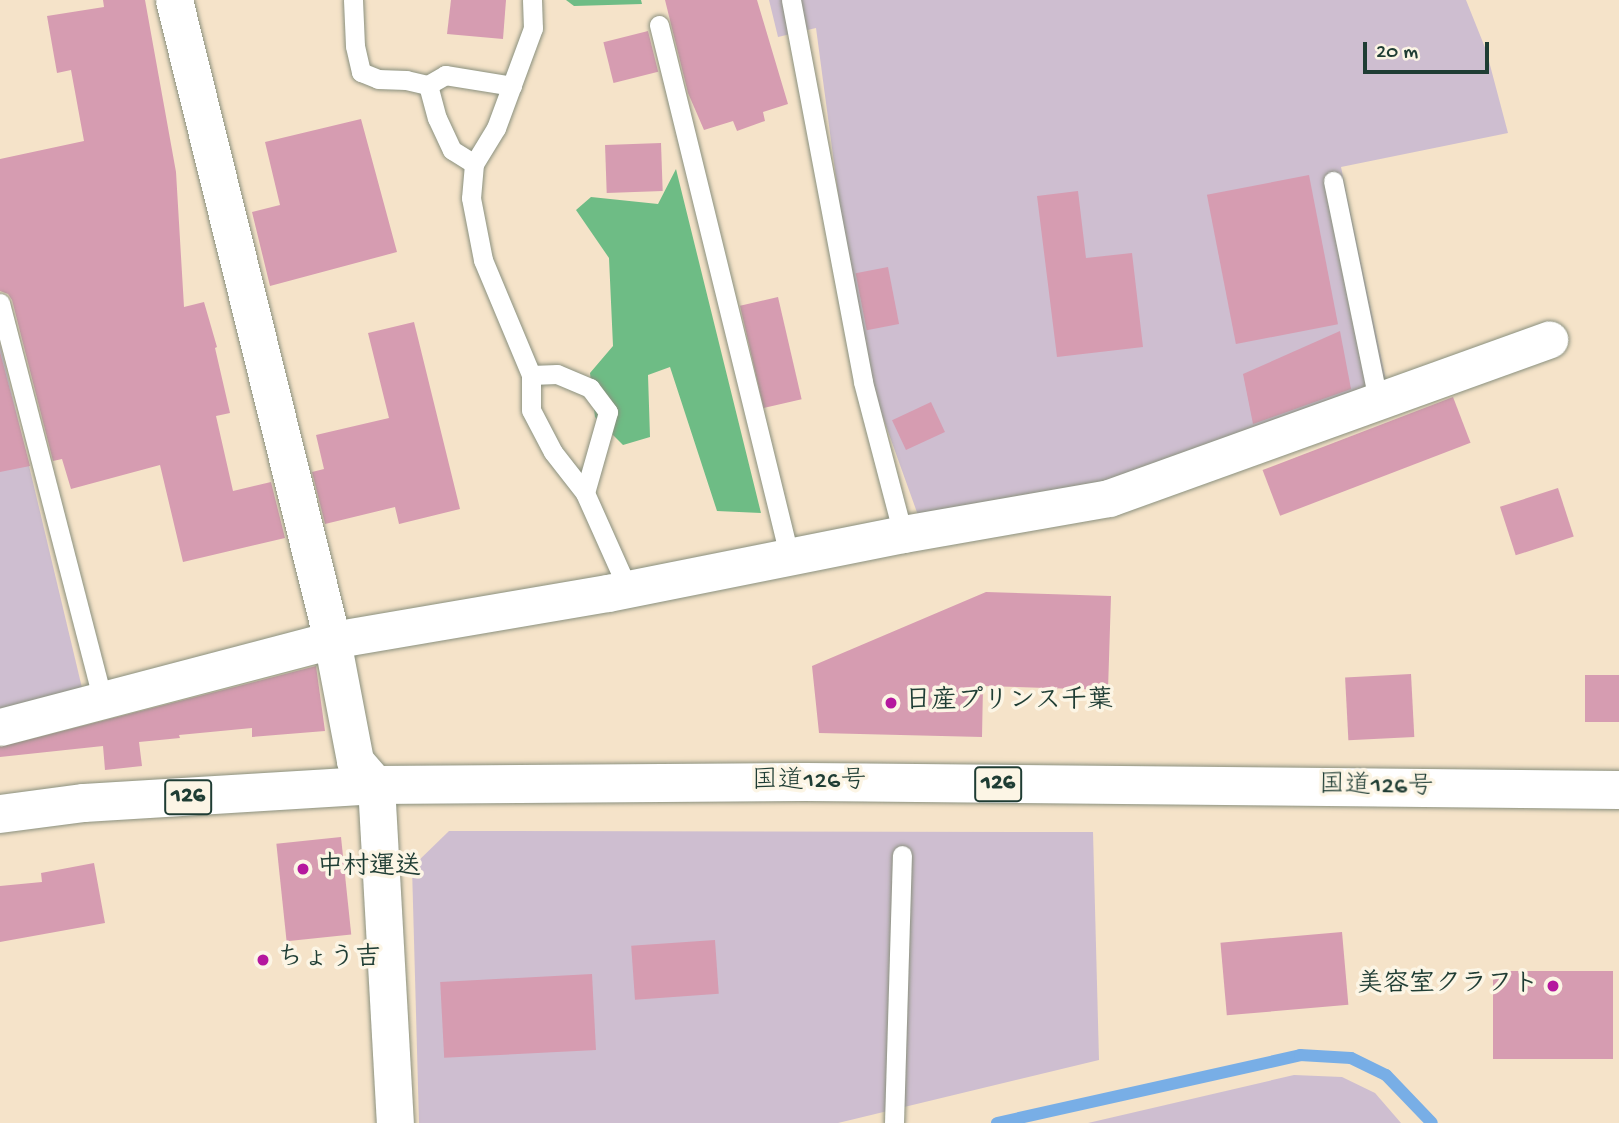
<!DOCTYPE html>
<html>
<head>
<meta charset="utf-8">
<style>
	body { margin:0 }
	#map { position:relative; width:1619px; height:1123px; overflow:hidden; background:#f5e3c9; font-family:"Gochi Hand","Klee One",sans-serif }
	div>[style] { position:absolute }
	.industrial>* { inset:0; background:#cebed0 }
	.forest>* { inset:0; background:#6ebc85 }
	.stream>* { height:12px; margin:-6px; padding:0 6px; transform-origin:6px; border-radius:6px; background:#78aee6 }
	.building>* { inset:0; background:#d69cb1; transform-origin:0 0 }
	.roads { filter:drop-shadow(0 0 2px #8a907e) drop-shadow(0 0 2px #8a907e) }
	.service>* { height:19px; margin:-9.5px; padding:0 9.5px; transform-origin:9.5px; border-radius:9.5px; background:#fff }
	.minor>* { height:37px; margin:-18.5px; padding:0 18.5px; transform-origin:18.5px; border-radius:18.5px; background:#fff }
	.trunk>* { height:38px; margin:-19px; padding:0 19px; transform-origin:19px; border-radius:19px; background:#fff }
	.dots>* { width:19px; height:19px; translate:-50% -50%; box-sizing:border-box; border:4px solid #fcf5e5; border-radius:50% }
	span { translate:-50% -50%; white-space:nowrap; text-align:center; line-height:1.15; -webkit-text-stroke:7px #fcf5e5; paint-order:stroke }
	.shield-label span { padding:2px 5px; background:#fcf5e5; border:2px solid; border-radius:5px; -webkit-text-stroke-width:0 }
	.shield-label { font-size:24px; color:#1f3d34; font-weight:700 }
	.poi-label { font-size:26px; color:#1f3d34; font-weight:700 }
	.left { translate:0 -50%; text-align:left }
	.right { translate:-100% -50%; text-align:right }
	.street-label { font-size:26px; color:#1f3d34 }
	.scale { position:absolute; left:1363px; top:42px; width:126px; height:32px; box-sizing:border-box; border:4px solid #1f3d34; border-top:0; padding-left:9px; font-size:21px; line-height:24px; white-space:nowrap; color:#1f3d34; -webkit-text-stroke:5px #fcf5e5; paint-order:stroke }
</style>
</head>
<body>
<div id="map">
	<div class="industrial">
		<i style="clip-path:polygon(769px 0,1466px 0,1486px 50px,1508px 133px,1341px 167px,1388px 390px,1112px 484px,919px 518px,866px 370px,848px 268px,816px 28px,778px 37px)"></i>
		<i style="clip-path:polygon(0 344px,83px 692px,0 715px)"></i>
		<i style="clip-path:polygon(449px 831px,1093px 832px,1099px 1060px,838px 1123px,419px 1123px,412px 867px)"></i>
		<i style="clip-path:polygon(1294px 1075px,1342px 1077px,1375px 1093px,1401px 1123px,1088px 1123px)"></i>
	</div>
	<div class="forest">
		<i style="clip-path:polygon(566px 0,641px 0,642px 4px,574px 6px)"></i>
		<i style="clip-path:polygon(676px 169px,761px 513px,717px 511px,670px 367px,648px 375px,650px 437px,623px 445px,595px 417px,590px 373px,613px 346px,609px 258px,576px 210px,591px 197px,658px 204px)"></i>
	</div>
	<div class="stream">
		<i style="left:997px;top:1123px;width:311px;rotate:-12.6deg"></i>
		<i style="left:1300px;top:1055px;width:51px;rotate:3.4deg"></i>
		<i style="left:1351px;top:1058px;width:39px;rotate:26deg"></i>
		<i style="left:1386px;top:1075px;width:66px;rotate:46.2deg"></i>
	</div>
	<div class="building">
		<i style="clip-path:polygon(103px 0,145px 0,176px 172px,184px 307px,204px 302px,217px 347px,215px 348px,230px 413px,216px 416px,233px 491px,271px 482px,285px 538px,183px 562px,160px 465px,71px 489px,62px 459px,53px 461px,12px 300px,8px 294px,0 291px,0 159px,84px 141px,71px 70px,57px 73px,47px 16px,104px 7px)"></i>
		<i style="clip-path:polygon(451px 0,506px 0,503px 39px,447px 34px)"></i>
		<i style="clip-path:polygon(665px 0,757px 0,788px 104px,763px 112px,765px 121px,737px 131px,733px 121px,704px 130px,688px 93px)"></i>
		<i style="left:648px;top:31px;width:42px;height:46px;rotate:76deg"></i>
		<i style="clip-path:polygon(361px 119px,397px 252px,270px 286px,252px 212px,280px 205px,265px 142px)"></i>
		<i style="left:661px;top:143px;width:48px;height:56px;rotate:88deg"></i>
		<i style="left:1309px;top:175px;width:152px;height:104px;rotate:79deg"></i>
		<i style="clip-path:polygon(1078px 191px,1086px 258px,1132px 253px,1143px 347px,1057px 357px,1037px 196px)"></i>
		<i style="left:888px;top:267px;width:58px;height:33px;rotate:79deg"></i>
		<i style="left:778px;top:297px;width:105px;height:39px;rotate:77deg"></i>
		<i style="clip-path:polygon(414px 322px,460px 509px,399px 524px,395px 507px,325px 524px,312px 472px,324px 469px,316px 435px,389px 418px,368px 333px)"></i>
		<i style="clip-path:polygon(1340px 331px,1351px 389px,1253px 424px,1243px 374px)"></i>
		<i style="clip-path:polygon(0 352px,30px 466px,0 472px)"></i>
		<i style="left:1453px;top:397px;width:49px;height:204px;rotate:69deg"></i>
		<i style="left:931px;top:402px;width:33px;height:43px;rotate:65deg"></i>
		<i style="left:1558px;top:488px;width:51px;height:61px;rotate:72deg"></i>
		<i style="clip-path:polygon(986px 592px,1111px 596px,1108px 690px,983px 686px,982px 737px,819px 733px,812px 666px)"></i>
		<i style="clip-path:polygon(316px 666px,325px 731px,252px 737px,252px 728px,179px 735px,180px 738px,139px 742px,142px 766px,105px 770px,103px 746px,0 757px,0 747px)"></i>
		<i style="left:1411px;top:674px;width:63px;height:66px;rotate:87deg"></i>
		<i style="left:1585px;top:675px;width:34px;height:47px"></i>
		<i style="left:341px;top:837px;width:98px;height:65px;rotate:84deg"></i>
		<i style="clip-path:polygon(94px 863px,105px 923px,0 942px,0 886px,42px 882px,41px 873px)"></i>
		<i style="left:1342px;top:932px;width:73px;height:122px;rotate:85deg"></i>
		<i style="left:715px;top:940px;width:54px;height:84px;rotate:86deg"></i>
		<i style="left:1493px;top:971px;width:120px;height:88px"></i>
		<i style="left:592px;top:974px;width:76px;height:152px;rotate:87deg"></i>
	</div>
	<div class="roads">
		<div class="service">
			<i style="left:353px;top:0;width:46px;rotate:87.5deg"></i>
			<i style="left:355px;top:46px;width:27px;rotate:77deg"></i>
			<i style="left:361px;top:72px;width:18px;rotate:22deg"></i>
			<i style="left:378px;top:79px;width:28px;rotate:2deg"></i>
			<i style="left:406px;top:80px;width:23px;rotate:13deg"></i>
			<i style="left:428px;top:85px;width:34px;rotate:75deg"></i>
			<i style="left:437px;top:118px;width:35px;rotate:65deg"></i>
			<i style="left:452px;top:150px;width:26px;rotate:32deg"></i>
			<i style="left:532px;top:0;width:28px;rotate:88deg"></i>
			<i style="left:533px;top:28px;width:107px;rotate:110.3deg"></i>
			<i style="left:496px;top:128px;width:42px;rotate:121.4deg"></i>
			<i style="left:474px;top:164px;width:34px;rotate:95deg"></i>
			<i style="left:471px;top:198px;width:63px;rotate:79deg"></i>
			<i style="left:483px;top:260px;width:125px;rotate:67.3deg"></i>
			<i style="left:531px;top:375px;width:35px;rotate:90deg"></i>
			<i style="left:531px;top:410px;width:47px;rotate:62.4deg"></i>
			<i style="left:553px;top:452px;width:52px;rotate:52deg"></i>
			<i style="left:585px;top:493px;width:105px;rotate:65.9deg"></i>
			<i style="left:791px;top:0;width:389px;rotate:79.3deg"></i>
			<i style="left:863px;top:382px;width:157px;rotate:75.3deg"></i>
			<i style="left:659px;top:25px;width:550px;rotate:76.22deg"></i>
			<i style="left:428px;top:85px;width:20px;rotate:-30deg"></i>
			<i style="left:445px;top:75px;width:68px;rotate:9.3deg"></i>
			<i style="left:1333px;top:181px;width:225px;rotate:78.4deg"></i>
			<i style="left:0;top:303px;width:411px;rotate:75.5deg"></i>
			<i style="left:531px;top:375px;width:26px;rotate:-2deg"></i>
			<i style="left:557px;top:374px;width:36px;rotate:23deg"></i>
			<i style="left:590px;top:388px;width:30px;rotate:53deg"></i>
			<i style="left:608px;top:412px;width:84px;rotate:105.9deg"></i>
			<i style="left:894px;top:1123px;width:268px;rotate:-88.3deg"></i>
		</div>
		<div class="minor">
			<i style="left:174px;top:0;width:659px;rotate:76.13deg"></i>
			<i style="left:332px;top:640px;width:123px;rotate:79.2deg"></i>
			<i style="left:355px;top:761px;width:32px;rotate:49deg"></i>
			<i style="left:376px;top:785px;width:339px;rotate:86.8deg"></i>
			<i style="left:0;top:727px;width:343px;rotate:-14.7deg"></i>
			<i style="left:332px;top:640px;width:280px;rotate:-9.7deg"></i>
			<i style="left:608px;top:593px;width:301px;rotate:-11.3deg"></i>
			<i style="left:903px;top:534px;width:209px;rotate:-9.9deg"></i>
			<i style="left:1109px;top:498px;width:468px;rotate:-19.8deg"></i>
		</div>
		<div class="trunk">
			<i style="left:0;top:814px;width:85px;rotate:-7.5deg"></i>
			<i style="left:84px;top:803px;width:293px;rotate:-3.5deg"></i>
			<i style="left:376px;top:785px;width:429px;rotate:-0.4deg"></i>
			<i style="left:805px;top:782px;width:814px;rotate:0.56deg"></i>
		</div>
	</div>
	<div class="dots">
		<i style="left:891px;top:703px;background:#b5179e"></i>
		<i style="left:303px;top:869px;background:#b5179e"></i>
		<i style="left:263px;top:960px;background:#b5179e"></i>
		<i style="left:1553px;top:986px;background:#b5179e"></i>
	</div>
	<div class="shield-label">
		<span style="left:998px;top:784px">126</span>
		<span style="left:188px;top:797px">126</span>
	</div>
	<div class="poi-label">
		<span class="left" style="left:905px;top:703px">日産プリンス千葉</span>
		<span class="left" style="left:317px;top:869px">中村運送</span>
		<span class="left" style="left:277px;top:960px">ちょう吉</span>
		<span class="right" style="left:1539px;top:986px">美容室クラフト</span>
	</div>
	<div class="street-label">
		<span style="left:809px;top:783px">国道126号</span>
		<span style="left:1376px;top:788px;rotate:1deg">国道126号</span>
	</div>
	<div class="scale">20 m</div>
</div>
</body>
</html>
